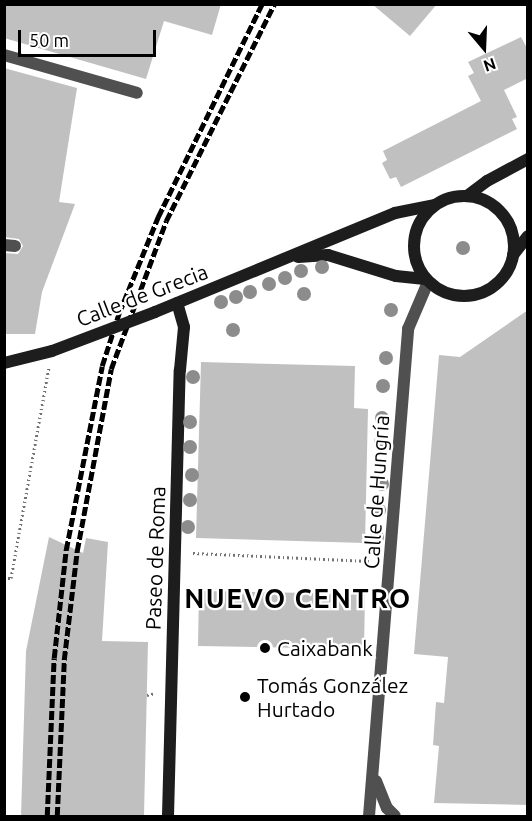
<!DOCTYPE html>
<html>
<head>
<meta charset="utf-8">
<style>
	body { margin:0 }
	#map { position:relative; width:532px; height:821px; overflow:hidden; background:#fff; font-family:Ubuntu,sans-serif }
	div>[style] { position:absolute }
	.building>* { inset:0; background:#c0c0c0; transform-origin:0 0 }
	.path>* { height:3px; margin-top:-1.5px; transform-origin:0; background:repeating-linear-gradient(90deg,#727272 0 1.5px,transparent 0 4.5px) }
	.street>* { height:12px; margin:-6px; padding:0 6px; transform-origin:6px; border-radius:6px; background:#505050 }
	.secondary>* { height:12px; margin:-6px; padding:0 6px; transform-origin:6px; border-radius:6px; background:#1d1d1d }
	.secondary>.ring { margin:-6px; padding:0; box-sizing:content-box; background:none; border:12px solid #1d1d1d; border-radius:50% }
	.rail>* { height:4.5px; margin-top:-2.25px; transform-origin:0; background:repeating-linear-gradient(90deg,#000 0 9px,transparent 0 12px) }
	.secondary-bridge>* { height:12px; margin:-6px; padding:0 6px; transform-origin:6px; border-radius:6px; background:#1d1d1d }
	.trees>* { width:14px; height:14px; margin:-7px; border-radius:50%; background:#8c8c8c }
	.dots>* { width:16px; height:16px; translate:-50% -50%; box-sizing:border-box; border:3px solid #fff; border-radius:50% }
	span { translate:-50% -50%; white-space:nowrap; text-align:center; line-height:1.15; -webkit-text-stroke:4.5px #fff; paint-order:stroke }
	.street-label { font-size:21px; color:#000 }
	.poi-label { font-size:21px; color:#000 }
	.left { translate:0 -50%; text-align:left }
	.district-label { font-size:27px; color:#000; font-weight:700; letter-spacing:1.5px }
	.frame { position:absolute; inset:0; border:6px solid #000; pointer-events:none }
	.north { position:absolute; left:454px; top:18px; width:60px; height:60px; -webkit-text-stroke:4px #fff; paint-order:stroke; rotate:161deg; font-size:16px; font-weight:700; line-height:24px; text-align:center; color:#000 }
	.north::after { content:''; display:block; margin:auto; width:21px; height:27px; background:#000; clip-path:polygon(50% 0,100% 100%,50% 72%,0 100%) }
	.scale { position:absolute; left:18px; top:30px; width:138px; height:27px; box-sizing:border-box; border:3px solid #000; border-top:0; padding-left:8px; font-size:18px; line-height:21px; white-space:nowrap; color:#000; -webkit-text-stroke:4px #fff; paint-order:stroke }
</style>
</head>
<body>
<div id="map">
	<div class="building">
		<i style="clip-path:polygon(4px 4px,221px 4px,212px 35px,164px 21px,146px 79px,4px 38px)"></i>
		<i style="clip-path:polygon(372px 4px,437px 4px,410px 36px)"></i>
		<i style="clip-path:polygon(521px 37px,528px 50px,528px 78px,504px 90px,517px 117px,512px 119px,517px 129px,401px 187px,396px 177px,390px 179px,382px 163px,387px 160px,383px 151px,481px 101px,468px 76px,474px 73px,468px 62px)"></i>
		<i style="clip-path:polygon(4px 68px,77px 88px,59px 202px,75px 204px,42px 292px,35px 334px,4px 334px,4px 253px,18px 254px,23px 246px,19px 239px,4px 237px)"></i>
		<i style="clip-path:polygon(528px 310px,528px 805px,434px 803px,439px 746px,433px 745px,436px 702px,444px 703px,448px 657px,414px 654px,439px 355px,460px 357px)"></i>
		<i style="clip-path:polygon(201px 362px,355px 366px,354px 408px,368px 409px,365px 543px,196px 538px)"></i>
		<i style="clip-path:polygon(49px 537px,83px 553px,86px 538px,108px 542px,102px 641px,148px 642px,144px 816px,21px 816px,26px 651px)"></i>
		<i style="left:199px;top:591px;width:166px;height:55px;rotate:1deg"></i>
	</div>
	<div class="path">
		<i style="left:193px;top:553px;width:176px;rotate:2.6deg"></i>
		<i style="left:4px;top:578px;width:7px"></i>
		<i style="left:11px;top:578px;width:214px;rotate:-79.8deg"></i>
		<i style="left:147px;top:695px;width:9px;rotate:-13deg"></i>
	</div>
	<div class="street">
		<i style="left:4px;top:55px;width:138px;rotate:15.9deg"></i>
		<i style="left:4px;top:245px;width:11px;rotate:5deg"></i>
		<i style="left:376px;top:781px;width:29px;rotate:68deg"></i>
		<i style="left:387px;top:808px;width:11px;rotate:45deg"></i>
		<i style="left:369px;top:816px;width:489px;rotate:-85.4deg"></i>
		<i style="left:408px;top:329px;width:51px;rotate:-66.9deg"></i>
	</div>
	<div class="secondary">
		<i style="left:467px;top:196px;width:25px;rotate:-37deg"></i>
		<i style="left:487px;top:181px;width:47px;rotate:-28.2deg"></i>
		<i class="ring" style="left:414px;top:196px;width:88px;height:88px"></i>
		<i style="left:513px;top:255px;width:24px;rotate:-52deg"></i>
		<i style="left:298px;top:257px;width:30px;rotate:-4deg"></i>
		<i style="left:328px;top:255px;width:71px;rotate:17.2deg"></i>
		<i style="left:396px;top:276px;width:29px;rotate:6deg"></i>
		<i style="left:155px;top:312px;width:260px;rotate:-22.4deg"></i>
		<i style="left:395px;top:213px;width:41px;rotate:-11.3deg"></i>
		<i style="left:4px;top:363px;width:49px;rotate:-14deg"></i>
		<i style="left:168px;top:816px;width:446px;rotate:-88.5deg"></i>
		<i style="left:180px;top:370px;width:43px;rotate:-84.7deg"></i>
		<i style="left:184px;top:327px;width:25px;rotate:-106deg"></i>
	</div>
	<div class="rail">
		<i style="left:47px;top:816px;width:158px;rotate:-87.5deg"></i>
		<i style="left:54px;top:658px;width:109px;rotate:-83.7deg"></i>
		<i style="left:66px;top:550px;width:187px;rotate:-78.9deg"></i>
		<i style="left:102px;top:366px;width:56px;rotate:-72.2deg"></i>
		<i style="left:119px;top:313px;width:104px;rotate:-67.9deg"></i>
		<i style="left:158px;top:217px;width:237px;rotate:-64deg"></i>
		<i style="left:57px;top:816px;width:156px;rotate:-87.4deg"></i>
		<i style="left:64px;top:660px;width:110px;rotate:-83.2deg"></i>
		<i style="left:77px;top:551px;width:185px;rotate:-79.4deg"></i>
		<i style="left:111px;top:369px;width:158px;rotate:-69.6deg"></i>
		<i style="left:166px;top:221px;width:242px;rotate:-63.5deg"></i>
	</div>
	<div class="secondary-bridge">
		<i style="left:52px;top:351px;width:110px;rotate:-20.7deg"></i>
	</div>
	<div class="trees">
		<i style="left:463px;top:248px"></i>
		<i style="left:322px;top:267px"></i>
		<i style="left:301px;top:271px"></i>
		<i style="left:285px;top:278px"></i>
		<i style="left:269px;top:284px"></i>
		<i style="left:250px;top:292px"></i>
		<i style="left:304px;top:294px"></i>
		<i style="left:236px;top:297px"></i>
		<i style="left:221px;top:302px"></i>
		<i style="left:391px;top:310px"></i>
		<i style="left:233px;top:330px"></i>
		<i style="left:386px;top:358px"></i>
		<i style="left:193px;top:377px"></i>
		<i style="left:383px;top:386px"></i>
		<i style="left:382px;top:418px"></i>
		<i style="left:190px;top:422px"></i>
		<i style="left:381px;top:442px"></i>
		<i style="left:190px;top:447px"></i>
		<i style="left:192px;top:475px"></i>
		<i style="left:382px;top:484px"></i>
		<i style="left:190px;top:500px"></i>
		<i style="left:379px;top:510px"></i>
		<i style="left:188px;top:527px"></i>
		<i style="left:377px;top:537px"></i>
	</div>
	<div class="dots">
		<i style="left:265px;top:648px;background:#000"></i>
		<i style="left:245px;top:697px;background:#000"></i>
	</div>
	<div class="street-label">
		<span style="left:142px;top:295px;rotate:-21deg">Calle de Grecia</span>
		<span style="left:376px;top:492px;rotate:-86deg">Calle de Hungría</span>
		<span style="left:155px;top:558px;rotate:-88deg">Paseo de Roma</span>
	</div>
	<div class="poi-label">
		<span class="left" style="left:277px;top:648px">Caixabank</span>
		<span class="left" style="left:257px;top:697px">Tomás González<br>Hurtado</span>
	</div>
	<div class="district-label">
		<span style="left:298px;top:599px">NUEVO CENTRO</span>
	</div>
	<div class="frame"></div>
	<div class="north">N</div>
	<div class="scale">50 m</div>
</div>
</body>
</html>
